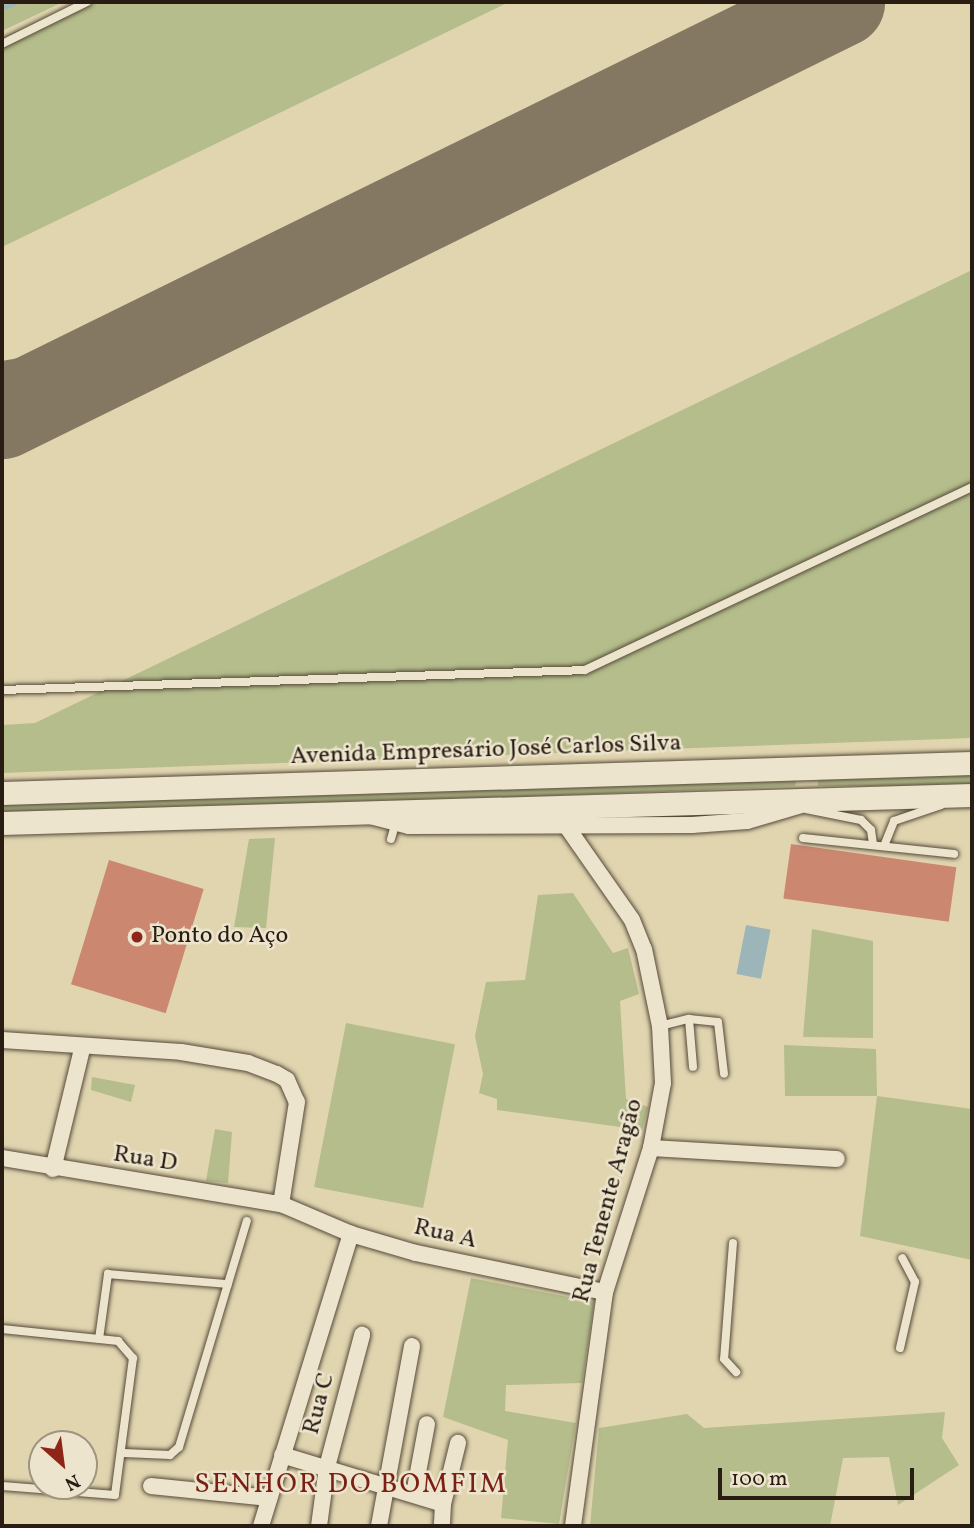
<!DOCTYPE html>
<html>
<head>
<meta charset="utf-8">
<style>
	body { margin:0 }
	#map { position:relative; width:974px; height:1528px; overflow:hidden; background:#e1d5b0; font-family:Vollkorn,serif }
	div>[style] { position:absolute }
	.green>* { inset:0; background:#b4bd8b; transform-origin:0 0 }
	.water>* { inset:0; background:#9bb5b8; transform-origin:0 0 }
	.stream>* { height:3.5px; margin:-1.75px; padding:0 1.75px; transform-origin:1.75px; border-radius:1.75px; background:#9bb5b8 }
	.taxiway>* { height:35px; margin:-17.5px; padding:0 17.5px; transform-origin:17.5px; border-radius:17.5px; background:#847862 }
	.runway>* { height:89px; margin:-44.5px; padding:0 44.5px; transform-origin:44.5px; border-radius:44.5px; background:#847862 }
	.building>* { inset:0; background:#cc8770; transform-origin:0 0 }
	.roads { filter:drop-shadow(0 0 2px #564a3a) drop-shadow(0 0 2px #564a3a) }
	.service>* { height:8px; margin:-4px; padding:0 4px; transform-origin:4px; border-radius:4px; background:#ece4cc }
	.minor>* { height:16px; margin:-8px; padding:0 8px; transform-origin:8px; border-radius:8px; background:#ece4cc }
	.secondary>* { height:23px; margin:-11.5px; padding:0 11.5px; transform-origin:11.5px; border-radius:11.5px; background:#ece4cc }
	.dots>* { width:19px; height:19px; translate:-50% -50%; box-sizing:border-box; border:4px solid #ece4cc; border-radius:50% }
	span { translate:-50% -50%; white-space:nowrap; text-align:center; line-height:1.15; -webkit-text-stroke:5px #ece4cc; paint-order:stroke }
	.street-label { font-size:24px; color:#281c13 }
	.poi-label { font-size:24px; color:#281c13 }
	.left { translate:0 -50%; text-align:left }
	.quarter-label { font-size:28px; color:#7a1f14; letter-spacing:2px }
	.frame { position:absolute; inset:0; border:4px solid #281c13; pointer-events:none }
	.north { position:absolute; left:28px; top:1430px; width:70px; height:70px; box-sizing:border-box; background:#ece4cc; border:2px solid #9e9482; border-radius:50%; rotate:152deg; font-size:19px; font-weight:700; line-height:28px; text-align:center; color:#281c13 }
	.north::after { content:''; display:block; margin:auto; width:24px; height:32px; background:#8f2418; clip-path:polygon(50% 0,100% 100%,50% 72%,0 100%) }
	.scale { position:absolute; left:718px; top:1468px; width:196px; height:32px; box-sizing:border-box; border:4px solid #281c13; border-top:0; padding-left:9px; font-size:21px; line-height:24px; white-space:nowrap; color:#281c13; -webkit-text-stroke:5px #ece4cc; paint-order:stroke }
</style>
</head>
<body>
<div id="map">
	<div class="green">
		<i style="clip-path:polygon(2px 2px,63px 2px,2px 31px)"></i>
		<i style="clip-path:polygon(79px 2px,509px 2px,2px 247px,2px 38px)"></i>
		<i style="clip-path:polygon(972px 270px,972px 738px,2px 773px,2px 725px,35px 723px)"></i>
		<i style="left:972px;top:771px;width:15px;height:154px;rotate:90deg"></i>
		<i style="clip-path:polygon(797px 776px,795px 786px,2px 818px,2px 800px)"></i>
		<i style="clip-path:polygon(275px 838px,266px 928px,234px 927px,249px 839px)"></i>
		<i style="clip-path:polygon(573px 893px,613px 953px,628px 948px,639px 994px,620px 1001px,626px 1099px,648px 1107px,642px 1130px,497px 1110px,497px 1099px,479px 1093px,483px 1074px,475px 1036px,486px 982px,525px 980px,538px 895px)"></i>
		<i style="clip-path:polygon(812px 929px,873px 941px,873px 1038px,803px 1037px)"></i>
		<i style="left:346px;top:1023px;width:111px;height:167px;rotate:11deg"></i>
		<i style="clip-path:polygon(784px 1045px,876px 1049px,877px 1096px,972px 1109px,972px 1260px,860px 1236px,877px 1096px,785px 1096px)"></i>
		<i style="clip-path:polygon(92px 1077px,135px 1085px,131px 1102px,91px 1090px)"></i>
		<i style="clip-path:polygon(215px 1129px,232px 1132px,228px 1183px,206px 1181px)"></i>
		<i style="clip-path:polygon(471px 1278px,594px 1302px,582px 1383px,506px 1385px,505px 1411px,576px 1423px,559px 1524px,501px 1518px,508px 1440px,443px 1417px)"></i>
		<i style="clip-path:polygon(945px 1412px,942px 1438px,959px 1465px,898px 1505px,889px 1457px,843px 1458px,830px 1526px,590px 1526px,599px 1428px,687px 1414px,704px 1428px)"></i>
	</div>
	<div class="water">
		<i style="left:746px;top:925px;width:25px;height:50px;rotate:11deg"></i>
	</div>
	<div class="stream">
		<i style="left:2px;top:9px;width:17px;rotate:-24deg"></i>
	</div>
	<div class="taxiway">
		<i style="left:2px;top:378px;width:91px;rotate:-9.5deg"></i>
		<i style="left:92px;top:363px;width:49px;rotate:-21.4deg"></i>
	</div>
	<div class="runway">
		<i style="left:2px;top:414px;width:934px;rotate:-26.18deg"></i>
	</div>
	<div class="building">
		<i style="left:791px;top:844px;width:167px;height:55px;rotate:8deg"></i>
		<i style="left:109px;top:860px;width:99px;height:130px;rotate:17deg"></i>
	</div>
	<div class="roads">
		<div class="service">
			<i style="left:2px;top:44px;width:95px;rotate:-26.3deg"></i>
			<i style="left:2px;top:690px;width:583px;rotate:-1.96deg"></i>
			<i style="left:585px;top:670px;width:428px;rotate:-25.3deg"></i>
			<i style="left:806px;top:809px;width:56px;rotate:11.3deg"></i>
			<i style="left:861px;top:820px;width:14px;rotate:45deg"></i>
			<i style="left:871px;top:830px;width:15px;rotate:82deg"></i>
			<i style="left:803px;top:838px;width:152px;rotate:6deg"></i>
			<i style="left:391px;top:839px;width:15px;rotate:-74deg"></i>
			<i style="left:884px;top:846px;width:27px;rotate:-68deg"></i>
			<i style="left:894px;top:821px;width:50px;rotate:-18.8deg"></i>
			<i style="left:689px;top:1019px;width:48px;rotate:85.2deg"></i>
			<i style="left:660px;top:1026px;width:30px;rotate:-14deg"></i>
			<i style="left:689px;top:1019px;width:29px;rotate:6deg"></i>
			<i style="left:718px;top:1022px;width:52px;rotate:83.4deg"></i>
			<i style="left:733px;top:1243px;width:116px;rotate:94.4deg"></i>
			<i style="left:724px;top:1359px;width:18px;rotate:47deg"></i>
			<i style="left:2px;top:1329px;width:117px;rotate:5.9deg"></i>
			<i style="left:118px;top:1341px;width:23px;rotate:49deg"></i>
			<i style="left:133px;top:1358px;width:138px;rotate:97.5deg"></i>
			<i style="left:115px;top:1495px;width:113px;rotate:-175.4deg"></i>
			<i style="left:99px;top:1339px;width:66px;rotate:-82.1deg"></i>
			<i style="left:108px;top:1274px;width:120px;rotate:4.8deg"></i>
			<i style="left:900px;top:1348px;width:68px;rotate:-77.2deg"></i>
			<i style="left:915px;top:1282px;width:27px;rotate:-118deg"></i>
			<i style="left:124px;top:1453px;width:46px;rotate:2.5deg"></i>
			<i style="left:170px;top:1455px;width:12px;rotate:-42deg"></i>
			<i style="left:179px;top:1447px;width:236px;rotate:-73.3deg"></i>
		</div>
		<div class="minor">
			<i style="left:370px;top:816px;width:40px;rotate:14.4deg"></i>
			<i style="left:409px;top:826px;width:283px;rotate:-0.2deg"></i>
			<i style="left:692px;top:825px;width:55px;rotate:-4.2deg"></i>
			<i style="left:747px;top:821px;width:60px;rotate:-16.3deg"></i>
			<i style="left:567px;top:827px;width:113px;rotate:55deg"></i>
			<i style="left:632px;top:920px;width:31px;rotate:68deg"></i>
			<i style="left:644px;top:949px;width:79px;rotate:78.3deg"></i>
			<i style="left:660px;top:1026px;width:57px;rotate:87deg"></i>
			<i style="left:663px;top:1083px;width:66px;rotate:100.5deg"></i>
			<i style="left:651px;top:1148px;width:151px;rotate:107.7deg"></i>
			<i style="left:605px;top:1292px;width:236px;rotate:97.8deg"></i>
			<i style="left:2px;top:1040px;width:179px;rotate:3.8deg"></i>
			<i style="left:181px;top:1052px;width:68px;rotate:9.3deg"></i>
			<i style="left:248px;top:1063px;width:31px;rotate:21deg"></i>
			<i style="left:277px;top:1074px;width:12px;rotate:31deg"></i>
			<i style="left:287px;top:1080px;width:24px;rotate:66deg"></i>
			<i style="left:297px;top:1102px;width:103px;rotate:98.9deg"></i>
			<i style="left:651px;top:1148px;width:186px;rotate:3.4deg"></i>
			<i style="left:2px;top:1158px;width:283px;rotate:9.4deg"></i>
			<i style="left:281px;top:1204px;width:76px;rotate:23.2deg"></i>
			<i style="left:351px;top:1234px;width:68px;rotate:16.3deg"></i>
			<i style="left:416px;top:1253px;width:193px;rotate:11.7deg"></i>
			<i style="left:53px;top:1169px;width:123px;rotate:-76.4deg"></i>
			<i style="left:282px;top:1455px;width:168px;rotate:16.9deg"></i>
			<i style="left:443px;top:1504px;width:22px;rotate:93deg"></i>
			<i style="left:151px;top:1486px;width:119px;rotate:5.8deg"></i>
			<i style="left:414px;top:1494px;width:71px;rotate:-79.5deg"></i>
			<i style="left:443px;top:1504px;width:63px;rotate:-76.2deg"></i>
			<i style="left:261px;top:1526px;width:306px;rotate:-72.9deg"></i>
			<i style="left:319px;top:1526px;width:60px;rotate:-82.3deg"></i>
			<i style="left:327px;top:1467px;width:137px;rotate:-75.1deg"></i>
			<i style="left:379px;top:1526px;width:183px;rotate:-79.6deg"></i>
		</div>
		<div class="secondary">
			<i style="left:2px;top:793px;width:970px;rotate:-1.77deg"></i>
			<i style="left:2px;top:823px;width:970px;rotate:-1.65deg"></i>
		</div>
	</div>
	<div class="dots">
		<i style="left:137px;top:937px;background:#8f2418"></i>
	</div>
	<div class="street-label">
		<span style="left:486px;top:751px;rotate:-2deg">Avenida Empresário José Carlos Silva</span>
		<span style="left:145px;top:1160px;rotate:9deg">Rua D</span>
		<span style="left:609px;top:1201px;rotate:-75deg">Rua Tenente Aragão</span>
		<span style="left:445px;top:1235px;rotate:13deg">Rua A</span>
		<span style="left:320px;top:1404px;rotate:-75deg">Rua C</span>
	</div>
	<div class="poi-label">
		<span class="left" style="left:151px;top:937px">Ponto do Aço</span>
	</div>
	<div class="quarter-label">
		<span style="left:351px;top:1485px">SENHOR DO BOMFIM</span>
	</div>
	<div class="frame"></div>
	<div class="north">N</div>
	<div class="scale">100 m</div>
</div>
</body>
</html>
